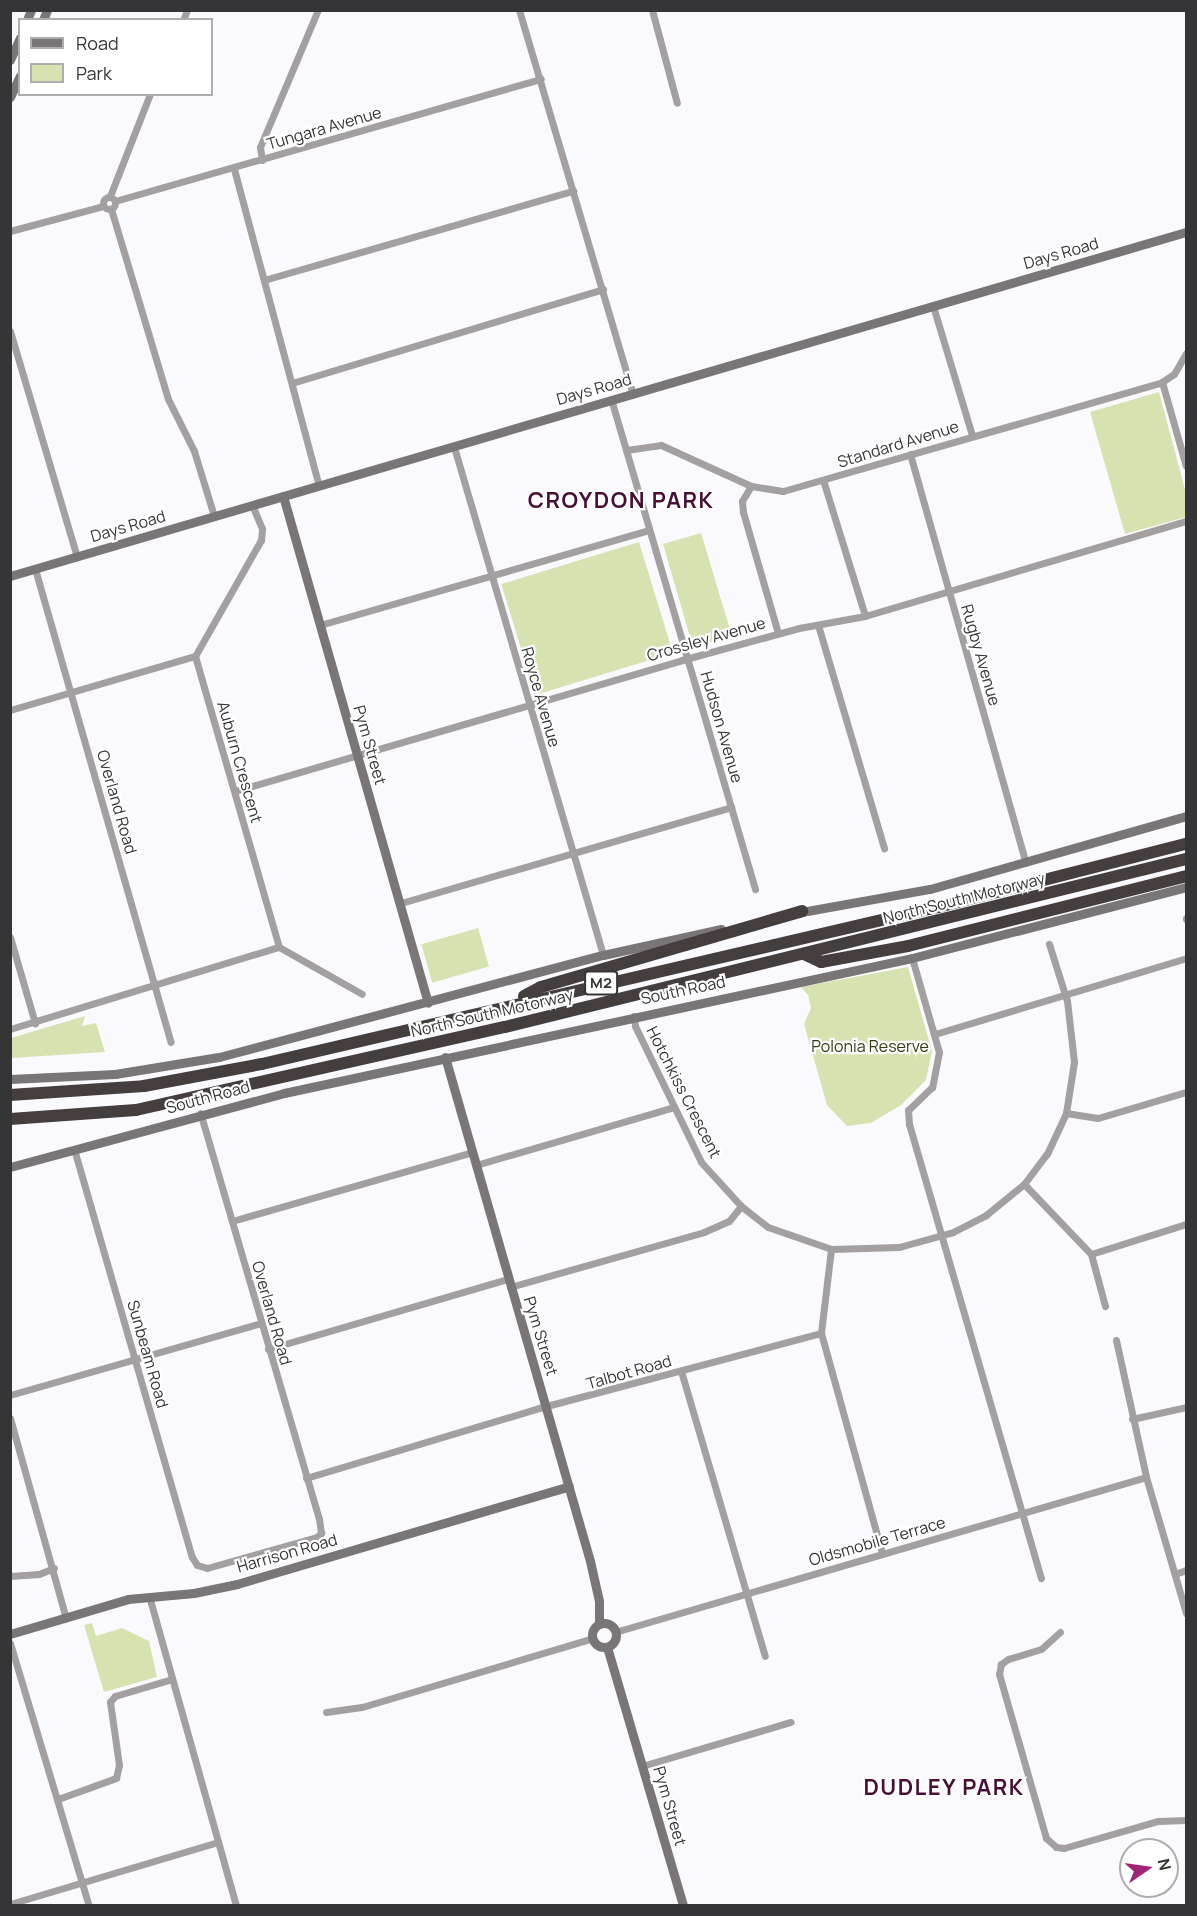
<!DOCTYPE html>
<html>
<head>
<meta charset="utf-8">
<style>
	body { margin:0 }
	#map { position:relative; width:1197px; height:1916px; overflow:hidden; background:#fafafe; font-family:Manrope,sans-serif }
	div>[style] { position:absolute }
	.green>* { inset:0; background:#d6e3b0; transform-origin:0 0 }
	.street>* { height:7px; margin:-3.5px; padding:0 3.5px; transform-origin:3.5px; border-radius:3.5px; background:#a4a0a1 }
	.street>.ring { margin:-3.5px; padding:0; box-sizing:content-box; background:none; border:7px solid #a4a0a1; border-radius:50% }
	.secondary>* { height:9px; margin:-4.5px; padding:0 4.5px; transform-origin:4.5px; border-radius:4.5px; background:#7a7576 }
	.secondary>.ring { margin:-4.5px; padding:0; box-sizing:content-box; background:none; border:9px solid #7a7576; border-radius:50% }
	.highway>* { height:12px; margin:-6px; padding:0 6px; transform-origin:6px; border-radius:6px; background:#453e3f }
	span { translate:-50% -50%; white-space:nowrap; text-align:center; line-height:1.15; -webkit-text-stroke:4.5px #fff; paint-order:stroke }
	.shield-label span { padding:2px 4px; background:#fff; border:2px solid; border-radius:4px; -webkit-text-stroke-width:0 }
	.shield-label { font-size:15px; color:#353538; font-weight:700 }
	.street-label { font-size:16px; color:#353538 }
	.park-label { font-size:16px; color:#333b11 }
	.district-label { font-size:22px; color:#490e36; font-weight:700; letter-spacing:1.5px }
	.frame { position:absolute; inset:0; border:12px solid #353538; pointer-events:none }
	.legend { position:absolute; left:18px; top:18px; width:195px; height:78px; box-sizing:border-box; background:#fff; border:2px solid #aeaeaf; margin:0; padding:8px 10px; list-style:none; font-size:18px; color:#353538 }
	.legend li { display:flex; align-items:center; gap:12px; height:30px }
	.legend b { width:30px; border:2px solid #aeaeaf }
	.north { position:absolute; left:1119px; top:1838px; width:60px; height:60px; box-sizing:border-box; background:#fff; border:2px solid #aeaeaf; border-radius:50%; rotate:77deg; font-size:16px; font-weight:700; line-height:24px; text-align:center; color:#353538 }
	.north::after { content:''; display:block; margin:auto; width:21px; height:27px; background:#a0257a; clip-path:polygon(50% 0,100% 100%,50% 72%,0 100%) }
</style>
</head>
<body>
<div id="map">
	<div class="green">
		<i style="clip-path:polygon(1159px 392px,1186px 493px,1186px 517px,1125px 534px,1090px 412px)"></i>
		<i style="clip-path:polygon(701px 533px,732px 636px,697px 646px,692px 644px,663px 544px)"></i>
		<i style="left:639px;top:542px;width:116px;height:144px;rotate:73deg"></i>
		<i style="left:478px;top:928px;width:40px;height:59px;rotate:74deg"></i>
		<i style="clip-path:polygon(908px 967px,932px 1051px,926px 1080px,901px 1105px,871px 1123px,847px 1126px,827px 1105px,804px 1024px,811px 1008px,808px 995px,801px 987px)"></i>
		<i style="clip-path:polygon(85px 1016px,82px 1026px,96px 1023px,105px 1052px,11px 1058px,11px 1038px)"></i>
		<i style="clip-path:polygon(92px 1623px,96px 1636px,122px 1628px,149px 1641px,157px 1677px,104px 1692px,84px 1625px)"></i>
	</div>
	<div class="street">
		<i style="left:519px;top:10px;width:401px;rotate:73.5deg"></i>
		<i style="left:652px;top:10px;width:96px;rotate:75deg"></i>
		<i style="left:183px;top:20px;width:11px;rotate:-68deg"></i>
		<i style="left:262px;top:160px;width:13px;rotate:-99deg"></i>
		<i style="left:260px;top:147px;width:149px;rotate:-67.1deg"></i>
		<i style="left:234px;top:169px;width:328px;rotate:75deg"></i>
		<i style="left:110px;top:196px;width:110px;rotate:-68.6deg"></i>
		<i class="ring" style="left:103px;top:197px;width:5px;height:5px"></i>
		<i style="left:115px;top:201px;width:443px;rotate:-16deg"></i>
		<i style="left:111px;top:209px;width:198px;rotate:73.3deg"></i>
		<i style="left:168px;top:399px;width:58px;rotate:63.4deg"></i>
		<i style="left:194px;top:451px;width:68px;rotate:72.9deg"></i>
		<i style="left:10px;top:231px;width:96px;rotate:-15deg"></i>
		<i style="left:264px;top:280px;width:322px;rotate:-16.1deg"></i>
		<i style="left:933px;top:306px;width:135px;rotate:73.2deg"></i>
		<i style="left:10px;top:331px;width:236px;rotate:73.5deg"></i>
		<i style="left:1162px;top:382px;width:87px;rotate:74.1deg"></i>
		<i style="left:292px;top:383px;width:325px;rotate:-16.8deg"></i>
		<i style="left:611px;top:399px;width:511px;rotate:73.62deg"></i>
		<i style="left:454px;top:447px;width:529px;rotate:73.65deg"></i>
		<i style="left:626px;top:450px;width:35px;rotate:-8deg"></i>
		<i style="left:661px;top:445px;width:99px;rotate:24.5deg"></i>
		<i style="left:751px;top:486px;width:32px;rotate:9deg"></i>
		<i style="left:783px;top:491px;width:394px;rotate:-16deg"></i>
		<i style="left:1162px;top:382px;width:14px;rotate:-34deg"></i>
		<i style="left:1174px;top:374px;width:24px;rotate:-60deg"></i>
		<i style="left:910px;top:454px;width:425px;rotate:74.2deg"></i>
		<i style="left:823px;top:480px;width:142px;rotate:72.8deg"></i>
		<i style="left:751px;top:486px;width:17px;rotate:121deg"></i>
		<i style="left:742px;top:501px;width:11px;rotate:85deg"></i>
		<i style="left:743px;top:512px;width:126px;rotate:73.9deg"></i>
		<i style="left:252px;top:505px;width:26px;rotate:67deg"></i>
		<i style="left:262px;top:529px;width:11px;rotate:95deg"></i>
		<i style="left:261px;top:540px;width:133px;rotate:119.6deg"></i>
		<i style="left:195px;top:656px;width:303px;rotate:73.9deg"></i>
		<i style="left:279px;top:947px;width:95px;rotate:29.5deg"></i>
		<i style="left:35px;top:569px;width:492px;rotate:74deg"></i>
		<i style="left:320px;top:625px;width:342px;rotate:-16.1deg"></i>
		<i style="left:818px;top:625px;width:233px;rotate:73.5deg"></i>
		<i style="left:10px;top:710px;width:193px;rotate:-16.3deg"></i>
		<i style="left:235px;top:791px;width:466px;rotate:-16.3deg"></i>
		<i style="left:682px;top:660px;width:121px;rotate:-15.3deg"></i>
		<i style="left:799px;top:628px;width:67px;rotate:-10.3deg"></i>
		<i style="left:865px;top:616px;width:335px;rotate:-16.5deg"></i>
		<i style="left:401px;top:903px;width:344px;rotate:-16.2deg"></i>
		<i style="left:1186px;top:918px;width:1px;rotate:90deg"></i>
		<i style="left:10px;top:937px;width:90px;rotate:73.8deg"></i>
		<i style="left:912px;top:958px;width:98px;rotate:74deg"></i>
		<i style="left:939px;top:1052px;width:36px;rotate:101deg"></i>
		<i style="left:932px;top:1087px;width:33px;rotate:136deg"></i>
		<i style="left:908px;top:1110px;width:14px;rotate:86deg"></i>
		<i style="left:909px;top:1124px;width:473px;rotate:73.8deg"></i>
		<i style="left:634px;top:1016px;width:10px;rotate:84deg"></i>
		<i style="left:635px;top:1026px;width:151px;rotate:64.1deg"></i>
		<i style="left:701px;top:1162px;width:59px;rotate:47.7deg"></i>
		<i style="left:741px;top:1206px;width:34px;rotate:38deg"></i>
		<i style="left:768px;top:1227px;width:67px;rotate:19.2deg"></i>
		<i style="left:831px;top:1249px;width:68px;rotate:-1.7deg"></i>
		<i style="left:899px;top:1247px;width:56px;rotate:-15.5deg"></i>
		<i style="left:953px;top:1232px;width:37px;rotate:-27deg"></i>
		<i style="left:986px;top:1215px;width:49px;rotate:-39.2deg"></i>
		<i style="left:1024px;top:1184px;width:38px;rotate:-53deg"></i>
		<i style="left:1047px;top:1154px;width:45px;rotate:-65.1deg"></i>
		<i style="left:1066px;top:1113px;width:52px;rotate:-81.1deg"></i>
		<i style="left:1074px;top:1062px;width:61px;rotate:-96.5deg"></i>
		<i style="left:1067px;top:1001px;width:60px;rotate:-107.5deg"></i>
		<i style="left:10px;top:1029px;width:281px;rotate:-17deg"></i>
		<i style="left:935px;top:1034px;width:262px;rotate:-16.8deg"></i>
		<i style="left:1066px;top:1113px;width:32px;rotate:9deg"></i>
		<i style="left:1098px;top:1118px;width:92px;rotate:-16.5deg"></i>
		<i style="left:74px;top:1149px;width:425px;rotate:73.9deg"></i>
		<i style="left:192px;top:1557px;width:9px;rotate:58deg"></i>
		<i style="left:197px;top:1565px;width:10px;rotate:17deg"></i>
		<i style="left:207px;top:1568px;width:114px;rotate:-15.7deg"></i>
		<i style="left:317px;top:1537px;width:6px;rotate:-45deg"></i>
		<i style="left:321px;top:1533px;width:14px;rotate:-98deg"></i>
		<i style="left:319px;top:1519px;width:423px;rotate:-106.3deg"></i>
		<i style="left:476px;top:1165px;width:206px;rotate:-16.3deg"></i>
		<i style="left:1024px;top:1184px;width:97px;rotate:46.3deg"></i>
		<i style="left:1091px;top:1254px;width:54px;rotate:74.9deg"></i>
		<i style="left:232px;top:1221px;width:250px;rotate:-16deg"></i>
		<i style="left:831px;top:1249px;width:85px;rotate:96.8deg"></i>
		<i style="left:821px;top:1333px;width:228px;rotate:74.5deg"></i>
		<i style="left:1091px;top:1254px;width:100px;rotate:-17.5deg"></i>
		<i style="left:510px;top:1287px;width:202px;rotate:-15.8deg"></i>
		<i style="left:704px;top:1232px;width:27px;rotate:-24deg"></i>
		<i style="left:729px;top:1221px;width:19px;rotate:-51deg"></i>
		<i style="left:1116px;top:1340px;width:140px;rotate:77.6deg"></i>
		<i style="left:1146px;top:1477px;width:142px;rotate:73.6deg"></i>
		<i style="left:268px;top:1349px;width:250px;rotate:-16.3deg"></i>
		<i style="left:681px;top:1371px;width:297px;rotate:73.6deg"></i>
		<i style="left:10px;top:1395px;width:261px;rotate:-16deg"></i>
		<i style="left:10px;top:1418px;width:208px;rotate:74.4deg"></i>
		<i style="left:1132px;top:1419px;width:55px;rotate:-12.5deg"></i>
		<i style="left:306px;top:1478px;width:243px;rotate:-16.7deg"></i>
		<i style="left:539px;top:1408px;width:292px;rotate:-14.9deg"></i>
		<i style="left:1175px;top:1574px;width:12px;rotate:-20deg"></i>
		<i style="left:10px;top:1576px;width:29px;rotate:-4deg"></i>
		<i style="left:39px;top:1574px;width:16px;rotate:-22deg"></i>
		<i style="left:149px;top:1596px;width:322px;rotate:74.3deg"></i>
		<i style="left:615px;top:1632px;width:553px;rotate:-16.27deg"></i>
		<i style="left:1060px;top:1632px;width:25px;rotate:138deg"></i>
		<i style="left:1041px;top:1649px;width:34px;rotate:163deg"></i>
		<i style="left:1008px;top:1659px;width:9px;rotate:144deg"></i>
		<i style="left:1001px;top:1664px;width:10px;rotate:101deg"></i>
		<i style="left:999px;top:1674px;width:171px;rotate:74deg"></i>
		<i style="left:1046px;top:1838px;width:13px;rotate:42deg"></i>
		<i style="left:1056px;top:1847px;width:8px;rotate:7deg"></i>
		<i style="left:1064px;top:1848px;width:98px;rotate:-16deg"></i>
		<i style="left:1158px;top:1821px;width:28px;rotate:-2deg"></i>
		<i style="left:10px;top:1643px;width:275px;rotate:73.3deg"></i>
		<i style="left:326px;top:1712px;width:36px;rotate:-8deg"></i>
		<i style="left:362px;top:1707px;width:241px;rotate:-16.6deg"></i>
		<i style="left:642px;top:1766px;width:155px;rotate:-16.5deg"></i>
		<i style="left:58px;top:1799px;width:62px;rotate:-19.9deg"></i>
		<i style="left:116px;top:1778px;width:13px;rotate:-77deg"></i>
		<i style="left:119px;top:1765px;width:64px;rotate:-98.1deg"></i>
		<i style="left:110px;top:1702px;width:8px;rotate:-50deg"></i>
		<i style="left:115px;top:1696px;width:59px;rotate:-16.6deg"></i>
		<i style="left:10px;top:1904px;width:217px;rotate:-16.6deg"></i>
	</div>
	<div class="secondary">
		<i style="left:27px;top:20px;width:11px;rotate:-68deg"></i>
		<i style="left:43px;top:20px;width:11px;rotate:-68deg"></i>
		<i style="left:10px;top:60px;width:24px;rotate:-66deg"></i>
		<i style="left:10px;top:97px;width:23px;rotate:-65deg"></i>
		<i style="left:283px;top:496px;width:527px;rotate:74.04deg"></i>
		<i style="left:10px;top:576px;width:1225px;rotate:-16.31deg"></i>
		<i style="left:796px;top:913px;width:136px;rotate:-10.2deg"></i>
		<i style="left:930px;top:889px;width:266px;rotate:-15.9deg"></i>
		<i style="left:445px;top:1057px;width:524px;rotate:73.95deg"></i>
		<i style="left:590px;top:1561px;width:41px;rotate:77.3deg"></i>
		<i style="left:599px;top:1601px;width:23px;rotate:90deg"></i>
		<i style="left:10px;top:1079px;width:105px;rotate:-2.7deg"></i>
		<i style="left:115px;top:1074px;width:105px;rotate:-9.3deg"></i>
		<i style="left:219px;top:1057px;width:397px;rotate:-14.9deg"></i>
		<i style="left:603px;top:955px;width:121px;rotate:-12.4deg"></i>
		<i style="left:10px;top:1167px;width:284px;rotate:-15.1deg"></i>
		<i style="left:284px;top:1093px;width:642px;rotate:-12.13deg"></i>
		<i style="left:912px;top:958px;width:283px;rotate:-14.5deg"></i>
		<i class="ring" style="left:592px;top:1623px;width:15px;height:15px"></i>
		<i style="left:10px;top:1634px;width:123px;rotate:-16.5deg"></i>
		<i style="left:128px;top:1599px;width:66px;rotate:-5.2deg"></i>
		<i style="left:194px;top:1593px;width:44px;rotate:-11.8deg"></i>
		<i style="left:237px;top:1584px;width:346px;rotate:-16.4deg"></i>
		<i style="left:607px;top:1647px;width:270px;rotate:73.6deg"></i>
	</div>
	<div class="highway">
		<i style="left:804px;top:954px;width:19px;rotate:25deg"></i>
		<i style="left:821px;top:962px;width:88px;rotate:-10.4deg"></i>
		<i style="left:908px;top:946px;width:287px;rotate:-14.1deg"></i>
		<i style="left:524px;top:996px;width:19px;rotate:-28deg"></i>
		<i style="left:541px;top:987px;width:272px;rotate:-16.2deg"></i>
		<i style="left:10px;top:1095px;width:134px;rotate:-3.8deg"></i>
		<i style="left:144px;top:1086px;width:120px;rotate:-10.6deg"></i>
		<i style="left:262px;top:1064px;width:694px;rotate:-13.08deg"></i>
		<i style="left:938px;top:907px;width:256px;rotate:-14.3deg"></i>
		<i style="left:10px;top:1119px;width:126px;rotate:-4.1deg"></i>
		<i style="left:136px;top:1110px;width:378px;rotate:-12.7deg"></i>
		<i style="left:505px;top:1027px;width:701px;rotate:-13.86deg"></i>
	</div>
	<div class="shield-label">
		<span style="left:601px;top:983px">M2</span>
	</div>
	<div class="street-label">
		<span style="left:324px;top:128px;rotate:-16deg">Tungara Avenue</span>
		<span style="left:1061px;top:253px;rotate:-16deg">Days Road</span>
		<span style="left:594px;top:389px;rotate:-16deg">Days Road</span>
		<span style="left:898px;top:444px;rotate:-17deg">Standard Avenue</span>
		<span style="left:128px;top:526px;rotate:-16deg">Days Road</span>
		<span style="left:706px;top:639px;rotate:-16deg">Crossley Avenue</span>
		<span style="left:981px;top:655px;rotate:74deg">Rugby Avenue</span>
		<span style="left:541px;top:697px;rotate:74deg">Royce Avenue</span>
		<span style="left:722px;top:727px;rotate:74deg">Hudson Avenue</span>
		<span style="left:370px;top:745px;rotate:74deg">Pym Street</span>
		<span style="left:240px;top:762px;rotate:74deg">Auburn Crescent</span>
		<span style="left:117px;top:802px;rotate:74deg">Overland Road</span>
		<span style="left:964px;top:898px;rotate:-14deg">North South Motorway</span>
		<span style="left:683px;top:990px;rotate:-12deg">South Road</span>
		<span style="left:492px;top:1013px;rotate:-13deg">North South Motorway</span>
		<span style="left:684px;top:1092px;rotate:63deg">Hotchkiss Crescent</span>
		<span style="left:208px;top:1097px;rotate:-15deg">South Road</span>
		<span style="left:272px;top:1313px;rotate:74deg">Overland Road</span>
		<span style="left:541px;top:1336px;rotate:73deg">Pym Street</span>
		<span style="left:148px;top:1354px;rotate:74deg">Sunbeam Road</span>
		<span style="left:629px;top:1372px;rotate:-16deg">Talbot Road</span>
		<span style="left:877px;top:1541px;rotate:-16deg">Oldsmobile Terrace</span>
		<span style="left:287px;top:1553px;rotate:-16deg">Harrison Road</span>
		<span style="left:670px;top:1806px;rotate:74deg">Pym Street</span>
	</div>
	<div class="park-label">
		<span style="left:870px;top:1046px">Polonia Reserve</span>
	</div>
	<div class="district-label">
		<span style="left:621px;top:501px">CROYDON PARK</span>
		<span style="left:944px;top:1788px">DUDLEY PARK</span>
	</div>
	<div class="frame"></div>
	<ul class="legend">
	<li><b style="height:8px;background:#7a7576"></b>Road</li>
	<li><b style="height:16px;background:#d6e3b0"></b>Park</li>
	</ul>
	<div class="north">N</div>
</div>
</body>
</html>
